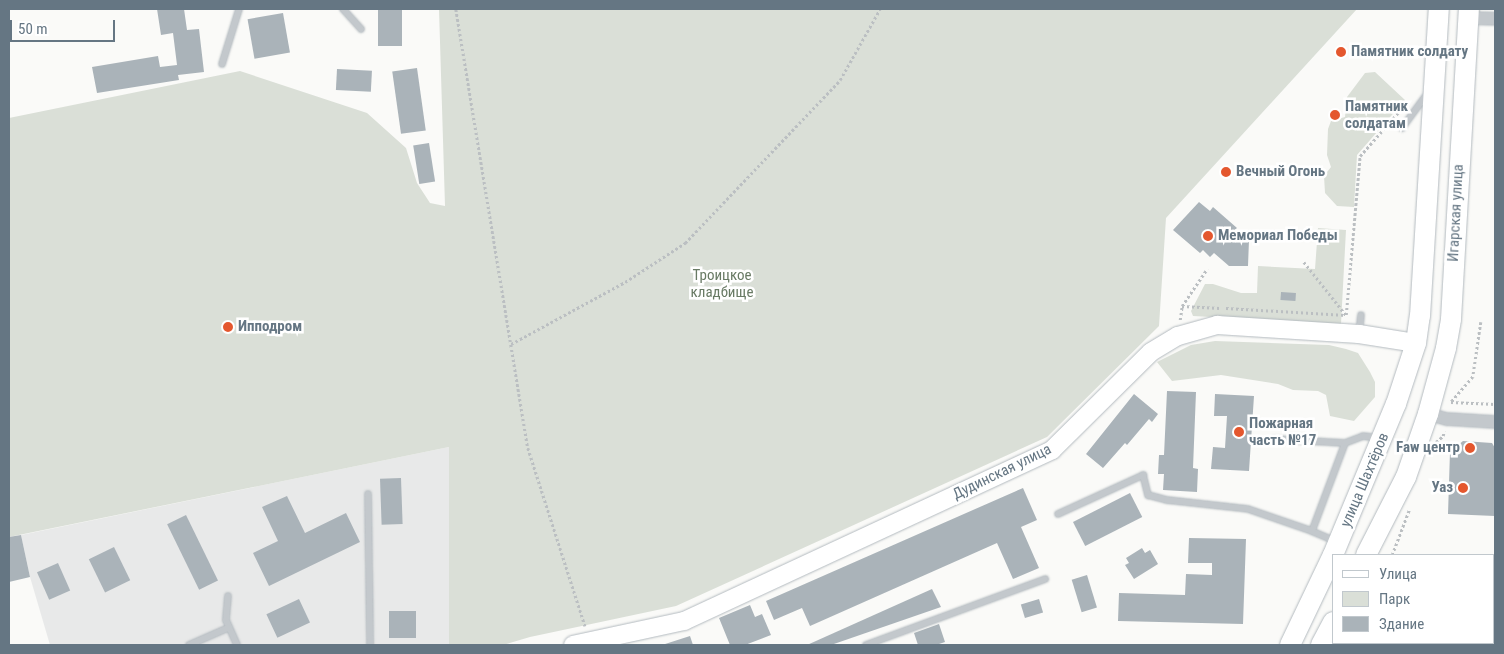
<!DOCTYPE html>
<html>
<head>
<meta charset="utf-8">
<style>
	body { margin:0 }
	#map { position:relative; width:1504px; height:654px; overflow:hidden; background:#fafaf8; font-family:"Roboto Condensed",sans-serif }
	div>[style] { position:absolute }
	.built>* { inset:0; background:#e8e9e9 }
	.green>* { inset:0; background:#dadfd7; transform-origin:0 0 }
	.building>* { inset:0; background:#aab3b9; transform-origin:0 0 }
	.path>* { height:2.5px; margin-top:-1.25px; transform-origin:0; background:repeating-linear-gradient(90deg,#bbbfc2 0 2.5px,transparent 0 5px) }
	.roads { filter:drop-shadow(0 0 1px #b3babf) drop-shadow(0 0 1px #b3babf) }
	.lane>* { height:6px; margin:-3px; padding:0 3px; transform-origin:3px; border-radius:3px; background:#c3c8cc }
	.street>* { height:12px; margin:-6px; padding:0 6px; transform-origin:6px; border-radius:6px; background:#c3c8cc }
	.secondary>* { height:18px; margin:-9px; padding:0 9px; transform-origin:9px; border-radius:9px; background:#fff }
	.primary>* { height:20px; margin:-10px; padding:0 10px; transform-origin:10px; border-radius:10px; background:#fff }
	.dots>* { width:14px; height:14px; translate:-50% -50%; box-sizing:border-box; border:2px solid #fff; border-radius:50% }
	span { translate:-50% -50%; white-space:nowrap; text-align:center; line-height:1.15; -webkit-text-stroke:5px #fff; paint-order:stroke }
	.poi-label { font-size:15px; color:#657683; font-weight:700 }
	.left { translate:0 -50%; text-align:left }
	.right { translate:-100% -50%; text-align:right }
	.street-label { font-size:15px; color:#657683 }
	.park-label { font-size:15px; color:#687a64 }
	.frame { position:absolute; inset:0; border:10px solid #657683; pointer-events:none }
	.legend { position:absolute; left:1332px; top:554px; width:162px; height:90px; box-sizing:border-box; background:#fff; border:1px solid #c1c8cd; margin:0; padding:6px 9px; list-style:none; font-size:15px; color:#657683 }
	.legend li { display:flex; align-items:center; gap:10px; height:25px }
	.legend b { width:25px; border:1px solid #c1c8cd }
	.scale { position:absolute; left:10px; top:20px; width:105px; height:22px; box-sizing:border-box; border:2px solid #657683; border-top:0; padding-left:6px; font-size:15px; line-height:18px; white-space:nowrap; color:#657683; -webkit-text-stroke:4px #fff; paint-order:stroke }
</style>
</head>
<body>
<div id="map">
	<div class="built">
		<i style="clip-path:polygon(449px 447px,449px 645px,50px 645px,30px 577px,21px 535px)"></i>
	</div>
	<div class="green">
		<i style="clip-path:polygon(439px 9px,1357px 9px,1166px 218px,1159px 326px,1047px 437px,676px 606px,530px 637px,503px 645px,449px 645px,449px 447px,9px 537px,9px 118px,240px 71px,367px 113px,406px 148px,417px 183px,430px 203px,445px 206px)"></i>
		<i style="clip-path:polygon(1375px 72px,1405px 100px,1357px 155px,1354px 207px,1337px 206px,1325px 193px,1324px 176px,1331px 167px,1327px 155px,1328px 129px,1331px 121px,1345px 117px,1347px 97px,1365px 73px)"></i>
		<i style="clip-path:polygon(1318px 228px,1346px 230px,1341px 324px,1193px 316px,1191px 311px,1205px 284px,1213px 284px,1241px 293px,1257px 293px,1258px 266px,1315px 269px)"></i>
		<i style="clip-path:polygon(1215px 341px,1329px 345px,1346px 349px,1358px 353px,1370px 372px,1375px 382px,1375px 397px,1354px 421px,1330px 416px,1326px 395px,1318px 391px,1293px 390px,1278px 384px,1221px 375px,1172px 381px,1157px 362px,1191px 345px)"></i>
		<i style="left:1357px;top:643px;width:78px;height:2px"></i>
	</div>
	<div class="building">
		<i style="clip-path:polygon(157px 9px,184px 9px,187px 30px,199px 29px,204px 72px,178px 75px,179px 80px,97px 93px,92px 67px,158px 56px,160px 67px,177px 65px,173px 33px,161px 35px)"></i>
		<i style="left:378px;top:9px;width:24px;height:37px"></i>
		<i style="left:283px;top:13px;width:40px;height:36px;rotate:80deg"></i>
		<i style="left:417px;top:68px;width:63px;height:25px;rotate:82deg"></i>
		<i style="left:337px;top:69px;width:35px;height:21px;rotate:3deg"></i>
		<i style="left:429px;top:143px;width:39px;height:16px;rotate:81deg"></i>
		<i style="clip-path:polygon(1199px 202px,1210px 211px,1213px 207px,1237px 228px,1232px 232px,1237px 240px,1249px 240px,1248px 266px,1229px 266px,1214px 253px,1210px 257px,1203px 250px,1200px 253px,1173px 230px)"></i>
		<i style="left:1281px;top:292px;width:15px;height:8px;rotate:4deg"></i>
		<i style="clip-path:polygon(1167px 391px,1196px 392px,1193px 468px,1198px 469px,1197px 492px,1163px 490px,1164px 474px,1158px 474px,1159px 455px,1164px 455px)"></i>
		<i style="clip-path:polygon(1134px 394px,1158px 414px,1152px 422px,1149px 419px,1127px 445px,1125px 443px,1103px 468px,1086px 454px)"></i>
		<i style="clip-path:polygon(1215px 394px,1254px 396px,1249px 471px,1211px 469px,1213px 447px,1225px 448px,1227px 416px,1214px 416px)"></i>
		<i style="clip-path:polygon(1463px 441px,1492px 443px,1495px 448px,1495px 516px,1448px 514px,1450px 452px)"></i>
		<i style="left:401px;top:478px;width:46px;height:21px;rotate:88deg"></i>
		<i style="clip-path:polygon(1023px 488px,1037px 520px,1021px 527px,1039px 568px,1013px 579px,997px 543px,810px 626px,802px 608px,774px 620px,766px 601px)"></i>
		<i style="left:1130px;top:493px;width:27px;height:64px;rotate:63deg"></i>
		<i style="clip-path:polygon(287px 496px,305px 533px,346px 513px,360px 542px,269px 586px,253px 553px,278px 541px,262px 507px)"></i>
		<i style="left:186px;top:515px;width:73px;height:21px;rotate:64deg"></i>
		<i style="clip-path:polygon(21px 535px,30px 577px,9px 582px,9px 537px)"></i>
		<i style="clip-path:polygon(1189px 538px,1246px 539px,1243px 624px,1118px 621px,1119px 593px,1185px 595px,1186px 574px,1212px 575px,1212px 563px,1188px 563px)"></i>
		<i style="left:114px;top:547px;width:37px;height:28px;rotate:64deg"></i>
		<i style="clip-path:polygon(1142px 548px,1145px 553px,1150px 550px,1158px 564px,1134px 579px,1125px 565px,1129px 563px,1126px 558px)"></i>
		<i style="left:58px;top:563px;width:30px;height:23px;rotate:66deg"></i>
		<i style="left:1087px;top:575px;width:34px;height:16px;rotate:73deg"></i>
		<i style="clip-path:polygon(932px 589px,941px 607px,831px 645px,807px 645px)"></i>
		<i style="left:299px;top:599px;width:26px;height:36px;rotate:65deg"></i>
		<i style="left:1039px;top:599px;width:14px;height:19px;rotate:73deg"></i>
		<i style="clip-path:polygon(750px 605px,755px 617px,762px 614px,771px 635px,745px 645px,730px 645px,719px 618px)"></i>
		<i style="left:416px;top:611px;width:27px;height:27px;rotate:90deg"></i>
		<i style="clip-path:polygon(939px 624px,945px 642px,936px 645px,918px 645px,914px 633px)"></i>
		<i style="clip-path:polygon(690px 636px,693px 645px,662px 645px)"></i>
	</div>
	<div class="path">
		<i style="left:456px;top:9px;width:445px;rotate:80.7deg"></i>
		<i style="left:528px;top:448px;width:187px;rotate:72.2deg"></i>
		<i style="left:1304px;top:262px;width:68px;rotate:51.6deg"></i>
		<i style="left:1182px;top:306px;width:38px;rotate:3deg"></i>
		<i style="left:1226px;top:308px;width:120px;rotate:3.3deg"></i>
		<i style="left:1346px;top:315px;width:160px;rotate:-85deg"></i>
		<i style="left:1360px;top:156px;width:67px;rotate:-48.7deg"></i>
		<i style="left:1180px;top:320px;width:14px;rotate:-82deg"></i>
		<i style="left:1182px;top:306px;width:45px;rotate:-56deg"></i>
		<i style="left:1481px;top:322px;width:56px;rotate:98.3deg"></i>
		<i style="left:1473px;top:377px;width:33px;rotate:131deg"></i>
		<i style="left:1451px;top:402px;width:44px;rotate:2.6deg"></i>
		<i style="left:511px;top:344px;width:130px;rotate:-28.5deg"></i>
		<i style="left:625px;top:282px;width:72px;rotate:-33deg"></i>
		<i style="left:685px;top:243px;width:225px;rotate:-46.4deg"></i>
		<i style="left:840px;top:80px;width:81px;rotate:-60.6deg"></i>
		<i style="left:1436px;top:442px;width:9px;rotate:-41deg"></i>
		<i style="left:1443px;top:436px;width:5px;rotate:-79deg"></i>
		<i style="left:1392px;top:555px;width:48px;rotate:-69.3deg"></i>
		<i style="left:1349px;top:645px;width:2px;rotate:-63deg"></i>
	</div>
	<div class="roads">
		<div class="lane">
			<i style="left:343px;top:9px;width:27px;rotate:48deg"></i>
			<i style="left:222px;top:64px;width:58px;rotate:-72.8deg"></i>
			<i style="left:1402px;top:128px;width:42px;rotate:-53.7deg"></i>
			<i style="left:1359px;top:334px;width:19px;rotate:-84deg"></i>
			<i style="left:1274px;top:439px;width:71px;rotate:3.2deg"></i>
			<i style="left:368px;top:494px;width:151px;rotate:89.2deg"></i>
			<i style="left:1058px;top:514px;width:94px;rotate:-24.6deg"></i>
			<i style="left:1143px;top:475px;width:21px;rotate:76deg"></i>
			<i style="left:1148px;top:495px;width:20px;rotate:15deg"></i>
			<i style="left:1167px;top:500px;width:81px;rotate:6.3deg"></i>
			<i style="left:1248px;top:509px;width:68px;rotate:19deg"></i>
			<i style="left:1335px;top:541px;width:25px;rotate:-157deg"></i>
			<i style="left:1312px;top:531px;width:94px;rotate:-69.4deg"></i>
			<i style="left:1345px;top:443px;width:19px;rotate:-21deg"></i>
			<i style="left:1363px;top:436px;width:16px;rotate:7deg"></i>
			<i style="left:228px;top:596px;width:24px;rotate:95deg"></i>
			<i style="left:226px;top:620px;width:27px;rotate:66deg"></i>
			<i style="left:189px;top:645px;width:43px;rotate:-23.6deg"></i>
			<i style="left:866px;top:645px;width:191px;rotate:-20.2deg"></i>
		</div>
		<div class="street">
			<i style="left:1469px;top:18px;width:26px;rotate:2deg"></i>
			<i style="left:1428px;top:414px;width:20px;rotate:15deg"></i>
			<i style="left:1447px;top:419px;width:48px;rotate:3.6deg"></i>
		</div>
		<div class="secondary">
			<i style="left:573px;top:645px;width:114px;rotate:-12.2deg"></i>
			<i style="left:684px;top:621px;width:406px;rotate:-24.9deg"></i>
			<i style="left:1052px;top:450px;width:139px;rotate:-44.7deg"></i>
			<i style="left:1151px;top:352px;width:31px;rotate:-31deg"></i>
			<i style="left:1178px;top:336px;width:41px;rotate:-15.8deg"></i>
			<i style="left:1217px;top:325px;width:142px;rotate:3.6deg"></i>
			<i style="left:1359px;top:334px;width:58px;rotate:9deg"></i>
		</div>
		<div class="primary">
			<i style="left:1333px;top:555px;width:164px;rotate:-67.4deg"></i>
			<i style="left:1396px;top:404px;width:64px;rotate:-71.8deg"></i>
			<i style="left:1416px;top:343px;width:27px;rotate:-82deg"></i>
			<i style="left:1420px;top:316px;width:308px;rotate:-86.5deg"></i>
			<i style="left:1366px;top:555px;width:88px;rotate:-62.9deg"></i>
			<i style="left:1406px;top:477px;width:67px;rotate:-70.8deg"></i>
			<i style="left:1428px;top:414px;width:68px;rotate:-74.7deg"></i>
			<i style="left:1446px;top:348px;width:29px;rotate:-80deg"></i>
			<i style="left:1451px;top:319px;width:311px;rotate:-86.7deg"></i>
			<i style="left:1290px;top:645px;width:100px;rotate:-64.5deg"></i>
			<i style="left:1321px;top:645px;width:26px;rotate:-62deg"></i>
		</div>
	</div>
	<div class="dots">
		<i style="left:1341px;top:52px;background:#e4572e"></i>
		<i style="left:1335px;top:115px;background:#e4572e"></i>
		<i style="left:1226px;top:172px;background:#e4572e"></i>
		<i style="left:1208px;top:236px;background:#e4572e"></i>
		<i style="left:228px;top:327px;background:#e4572e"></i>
		<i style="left:1239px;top:432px;background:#e4572e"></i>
		<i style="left:1470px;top:448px;background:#e4572e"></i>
		<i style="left:1463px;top:488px;background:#e4572e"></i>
	</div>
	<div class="poi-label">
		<span class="left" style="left:1351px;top:52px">Памятник солдату</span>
		<span class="left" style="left:1345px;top:115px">Памятник<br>солдатам</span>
		<span class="left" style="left:1236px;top:172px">Вечный Огонь</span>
		<span class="left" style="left:1218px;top:236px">Мемориал Победы</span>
		<span class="left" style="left:238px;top:327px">Ипподром</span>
		<span class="left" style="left:1249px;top:432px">Пожарная<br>часть №17</span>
		<span class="right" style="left:1460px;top:448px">Faw центр</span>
		<span class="right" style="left:1453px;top:488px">Уаз</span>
	</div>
	<div class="street-label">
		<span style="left:1456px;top:213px;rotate:-87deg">Игарская улица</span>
		<span style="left:1002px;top:472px;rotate:-26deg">Дудинская улица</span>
		<span style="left:1365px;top:480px;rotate:-67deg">улица Шахтёров</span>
	</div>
	<div class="park-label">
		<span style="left:722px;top:284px">Троицкое<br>кладбище</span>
	</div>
	<div class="frame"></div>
	<ul class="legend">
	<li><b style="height:6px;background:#fff"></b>Улица</li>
	<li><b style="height:14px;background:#dadfd7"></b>Парк</li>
	<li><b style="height:14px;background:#aab3b9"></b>Здание</li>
	</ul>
	<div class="scale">50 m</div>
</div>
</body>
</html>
